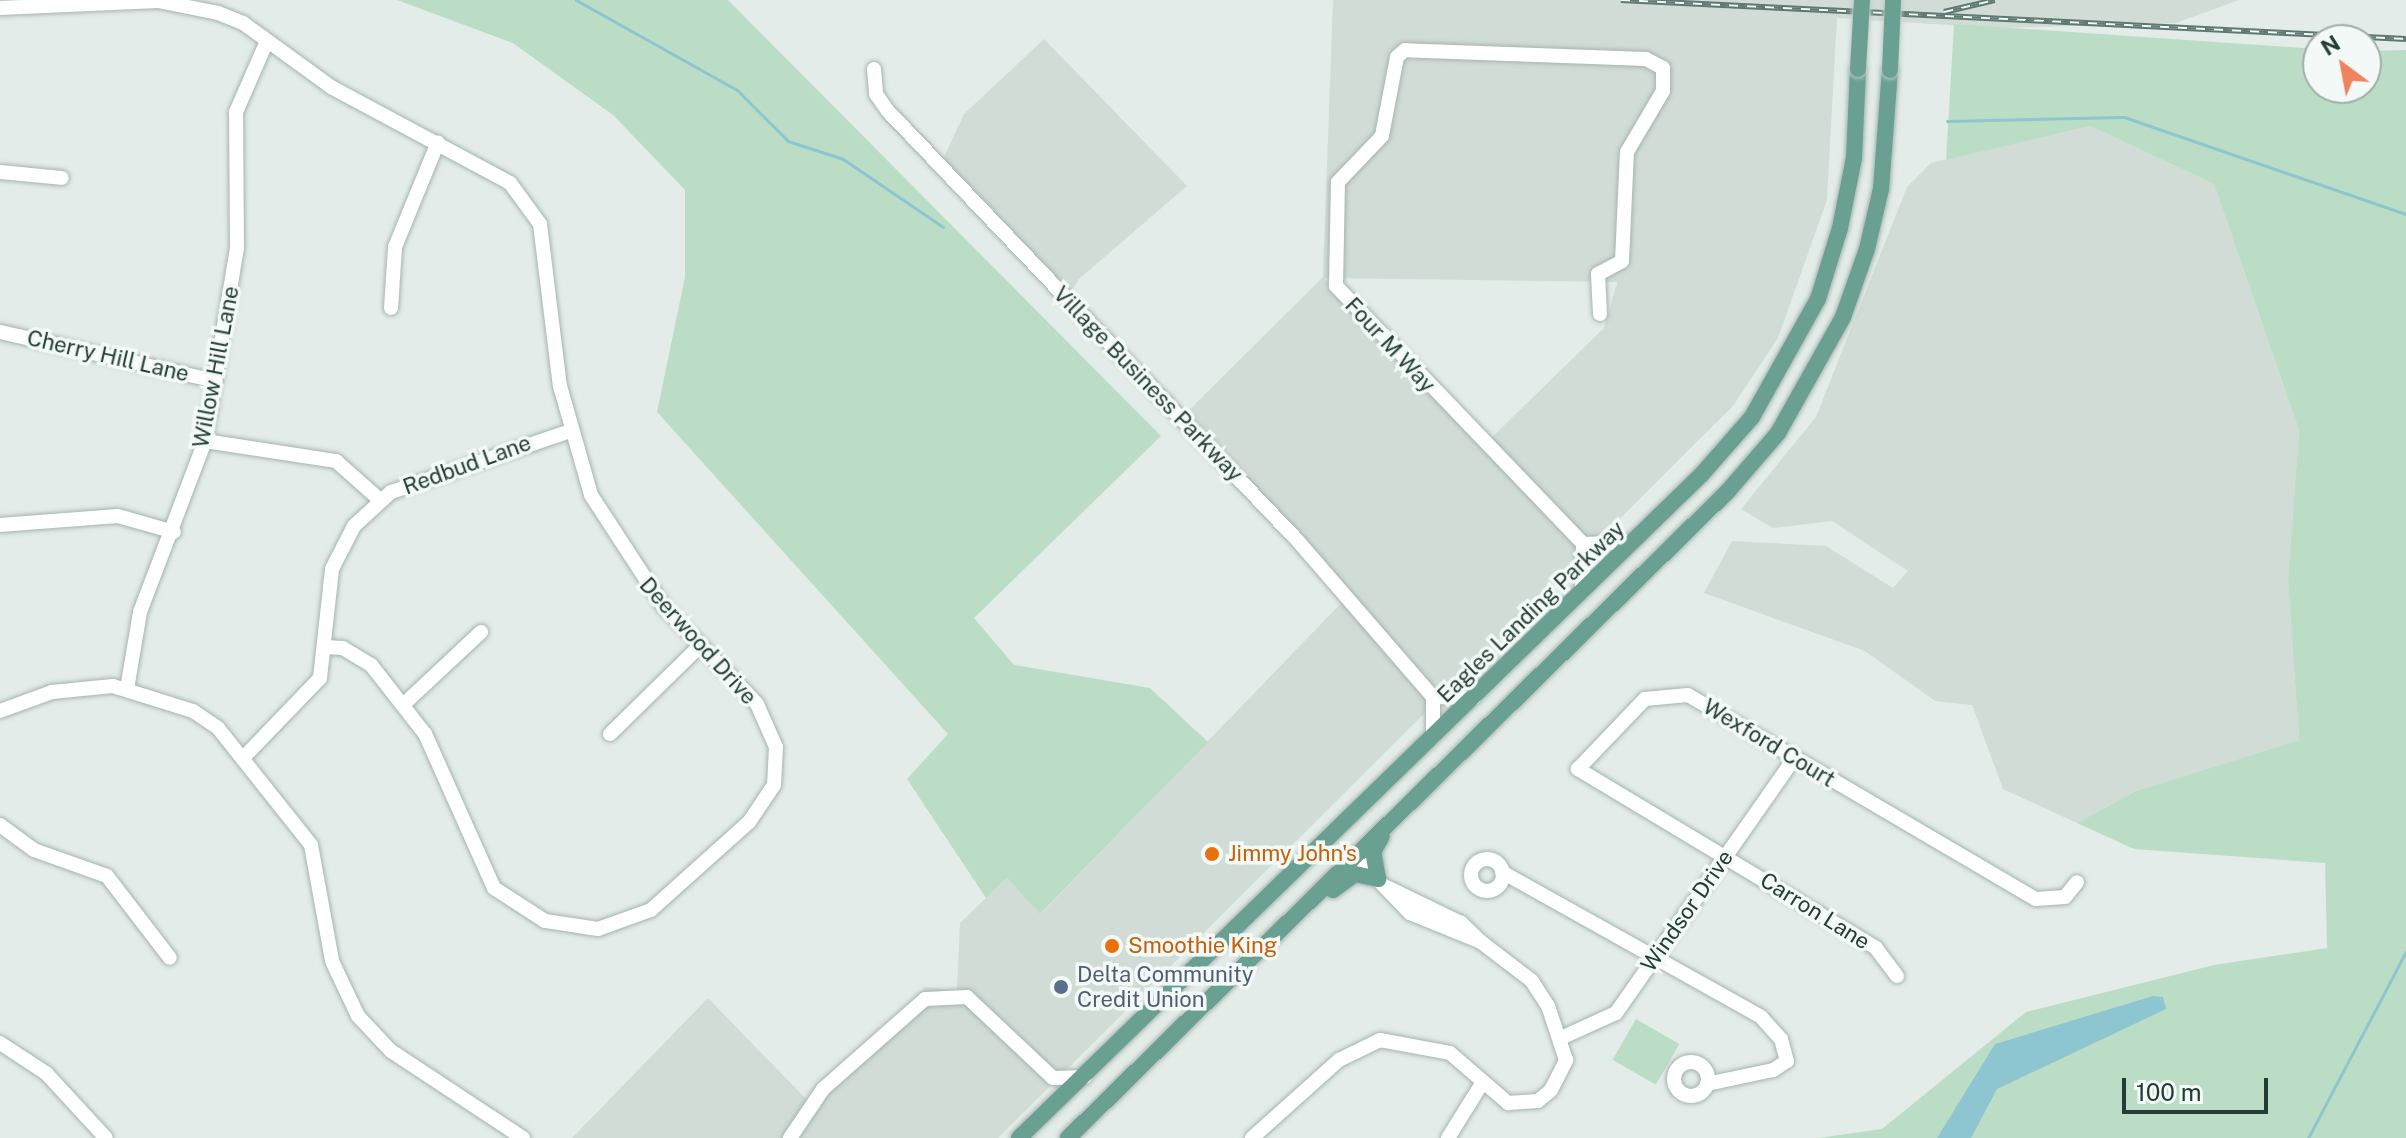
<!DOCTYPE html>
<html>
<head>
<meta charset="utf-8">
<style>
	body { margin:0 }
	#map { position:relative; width:2406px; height:1138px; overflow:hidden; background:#e3ece8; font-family:"Public Sans",sans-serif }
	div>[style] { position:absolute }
	.built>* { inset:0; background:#d1dcd7 }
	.green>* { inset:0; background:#bcddc5; transform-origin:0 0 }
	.water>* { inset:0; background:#8dc5d0 }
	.stream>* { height:3px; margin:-1.5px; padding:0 1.5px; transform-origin:1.5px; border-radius:1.5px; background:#8dc5d0 }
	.roads { filter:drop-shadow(0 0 2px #a6b4af) drop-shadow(0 0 2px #a6b4af) }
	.minor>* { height:14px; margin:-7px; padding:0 7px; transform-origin:7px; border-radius:7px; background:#fff }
	.minor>.ring { margin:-7px; padding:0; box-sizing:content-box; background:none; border:14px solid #fff; border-radius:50% }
	.major>* { height:16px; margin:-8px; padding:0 8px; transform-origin:8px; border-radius:8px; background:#69a092 }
	.rail>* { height:6px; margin-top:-3px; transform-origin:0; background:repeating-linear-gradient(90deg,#f3f9f6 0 9px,#5e7971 0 18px); box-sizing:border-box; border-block:2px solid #5e7971 }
	.bridges { filter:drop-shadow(0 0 2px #c1c9c7) drop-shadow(0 0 2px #c1c9c7) }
	.major-bridge>* { height:16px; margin:-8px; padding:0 8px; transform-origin:8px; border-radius:8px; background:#69a092 }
	.dots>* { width:22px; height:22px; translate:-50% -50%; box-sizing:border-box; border:4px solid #f3f9f6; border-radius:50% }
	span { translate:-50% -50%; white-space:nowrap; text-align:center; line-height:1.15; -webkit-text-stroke:7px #f3f9f6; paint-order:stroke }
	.street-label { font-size:22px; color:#233d36 }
	.food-label { font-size:22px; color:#c56008 }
	.left { translate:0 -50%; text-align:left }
	.service-label { font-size:22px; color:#4e5e75 }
	.north { position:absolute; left:2302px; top:24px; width:80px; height:80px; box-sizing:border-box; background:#f3f9f6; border:2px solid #a0aea9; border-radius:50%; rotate:328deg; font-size:22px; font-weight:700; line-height:32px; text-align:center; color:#233d36 }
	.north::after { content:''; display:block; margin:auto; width:28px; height:36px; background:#ee8360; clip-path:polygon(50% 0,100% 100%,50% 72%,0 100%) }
	.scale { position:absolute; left:2122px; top:1078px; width:146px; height:36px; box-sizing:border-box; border:4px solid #233d36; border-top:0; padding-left:10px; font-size:24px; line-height:28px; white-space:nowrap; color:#233d36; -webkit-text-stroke:6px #f3f9f6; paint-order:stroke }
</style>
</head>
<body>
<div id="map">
	<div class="built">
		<i style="clip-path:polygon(evenodd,1333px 0,2239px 0,2176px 23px,1998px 28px,1837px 18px,1827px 200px,1778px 338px,1733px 406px,998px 1138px,572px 1138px,708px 998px,808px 1101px,926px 987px,957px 991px,960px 923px,1007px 878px,1041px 914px,1348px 596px,1175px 424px,1323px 277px,1333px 0,1324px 278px,1617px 282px,1617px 283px,1604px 328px,1484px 445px,1324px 278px)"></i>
		<i style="clip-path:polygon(1044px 39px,1187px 186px,1079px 279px,1064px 303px,944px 157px,964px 114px)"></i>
		<i style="clip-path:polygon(2090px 126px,2214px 184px,2299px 430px,2288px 579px,2299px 740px,2136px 791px,2077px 823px,2003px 789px,1972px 705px,1935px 701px,1865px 651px,1704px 593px,1732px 541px,1826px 546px,1893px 588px,1908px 571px,1832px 521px,1773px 528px,1741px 509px,1816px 417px,1907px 187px,1931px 163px)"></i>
	</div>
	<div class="green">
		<i style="clip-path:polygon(397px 0,728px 0,1161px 436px,974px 618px,1014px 665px,1150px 688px,1208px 742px,1040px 914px,1007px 878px,986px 898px,907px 779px,948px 734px,657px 412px,685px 277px,685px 190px,613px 115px,513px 43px)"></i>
		<i style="clip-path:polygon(1954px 24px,2318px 49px,2318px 88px,2366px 88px,2366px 51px,2406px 50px,2406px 1138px,1818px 1138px,1882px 1129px,2026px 1012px,2214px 965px,2327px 948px,2325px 863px,2134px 849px,2077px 823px,2136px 791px,2299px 740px,2288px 579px,2299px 430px,2214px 184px,2090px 126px,1946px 160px)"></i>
		<i style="left:1636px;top:1019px;width:50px;height:47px;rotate:30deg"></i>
	</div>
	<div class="water">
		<i style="clip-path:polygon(2153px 996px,2163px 997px,2166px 1009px,1997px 1089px,1971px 1138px,1937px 1138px,1995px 1044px)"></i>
	</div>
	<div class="stream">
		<i style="left:576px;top:0;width:184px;rotate:29.2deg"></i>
		<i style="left:737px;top:90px;width:72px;rotate:45deg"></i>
		<i style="left:788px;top:141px;width:58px;rotate:18.1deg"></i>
		<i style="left:843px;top:159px;width:121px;rotate:34.2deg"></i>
		<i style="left:1947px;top:121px;width:177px;rotate:-1.3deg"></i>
		<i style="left:2124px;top:117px;width:298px;rotate:19deg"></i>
		<i style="left:2308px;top:1138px;width:211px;rotate:-62.3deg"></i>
	</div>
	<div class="roads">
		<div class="minor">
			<i style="left:0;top:8px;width:158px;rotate:-2.5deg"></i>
			<i style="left:158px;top:1px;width:61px;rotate:11.3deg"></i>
			<i style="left:218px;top:13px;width:27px;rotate:22deg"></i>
			<i style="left:243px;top:23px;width:109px;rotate:36deg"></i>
			<i style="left:331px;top:87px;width:203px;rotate:28.2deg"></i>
			<i style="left:510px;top:183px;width:51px;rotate:53.8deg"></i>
			<i style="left:540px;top:224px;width:163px;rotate:83deg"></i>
			<i style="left:560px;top:386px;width:113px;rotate:74.1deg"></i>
			<i style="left:591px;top:495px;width:134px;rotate:56.9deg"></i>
			<i style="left:664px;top:607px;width:134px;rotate:46.2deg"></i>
			<i style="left:757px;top:704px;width:47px;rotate:66.2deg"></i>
			<i style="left:776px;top:747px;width:38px;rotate:93deg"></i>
			<i style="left:774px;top:785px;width:45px;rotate:124deg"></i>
			<i style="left:749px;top:822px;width:132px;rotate:138.1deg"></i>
			<i style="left:651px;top:910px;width:56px;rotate:160.3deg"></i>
			<i style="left:598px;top:929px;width:54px;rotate:-171.4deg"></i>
			<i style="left:545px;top:921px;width:61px;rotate:-147.1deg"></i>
			<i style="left:494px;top:888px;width:169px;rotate:-114.1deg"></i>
			<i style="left:425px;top:734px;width:88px;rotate:-128deg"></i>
			<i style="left:371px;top:665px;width:33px;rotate:-149deg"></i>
			<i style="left:343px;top:648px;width:18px;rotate:-177deg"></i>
			<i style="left:874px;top:69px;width:25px;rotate:85deg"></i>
			<i style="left:876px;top:94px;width:21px;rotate:55deg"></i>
			<i style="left:888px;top:111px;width:593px;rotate:46.37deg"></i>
			<i style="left:1297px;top:540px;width:208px;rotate:49.1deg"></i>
			<i style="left:1433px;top:697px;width:40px;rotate:90deg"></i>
			<i style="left:0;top:172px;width:62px;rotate:5.5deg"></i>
			<i style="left:391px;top:308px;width:61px;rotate:-86.2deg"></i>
			<i style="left:395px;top:247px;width:113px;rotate:-67.7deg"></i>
			<i style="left:1600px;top:314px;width:40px;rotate:-92.9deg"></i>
			<i style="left:1598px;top:274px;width:27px;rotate:-28deg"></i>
			<i style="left:1622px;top:261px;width:109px;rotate:-87.4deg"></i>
			<i style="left:1627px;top:152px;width:71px;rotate:-59.5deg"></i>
			<i style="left:1663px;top:91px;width:23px;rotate:-90deg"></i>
			<i style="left:1663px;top:68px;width:19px;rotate:-152deg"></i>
			<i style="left:1646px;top:59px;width:241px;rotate:-177.9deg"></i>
			<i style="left:1405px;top:50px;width:11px;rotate:139deg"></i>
			<i style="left:1397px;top:57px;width:80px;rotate:100.8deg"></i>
			<i style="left:1382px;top:136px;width:64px;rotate:133.7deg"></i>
			<i style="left:1338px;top:182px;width:104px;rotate:91.1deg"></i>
			<i style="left:1336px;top:286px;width:357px;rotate:46.2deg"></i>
			<i style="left:1583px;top:544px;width:50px;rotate:-2.3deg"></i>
			<i style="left:0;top:332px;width:221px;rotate:12.8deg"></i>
			<i style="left:205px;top:441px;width:133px;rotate:8.7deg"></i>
			<i style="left:336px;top:461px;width:60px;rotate:41.6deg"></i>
			<i style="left:0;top:525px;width:118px;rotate:-4.4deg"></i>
			<i style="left:118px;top:516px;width:58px;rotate:15.9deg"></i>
			<i style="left:1582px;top:592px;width:48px;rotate:-88.8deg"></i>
			<i style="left:127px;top:689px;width:78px;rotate:-80.4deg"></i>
			<i style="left:140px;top:612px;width:183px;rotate:-69.2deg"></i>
			<i style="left:205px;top:441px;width:196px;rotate:-80.6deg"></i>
			<i style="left:237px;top:248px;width:136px;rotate:-90.4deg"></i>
			<i style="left:236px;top:112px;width:77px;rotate:-66.4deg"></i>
			<i style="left:1433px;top:697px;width:41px;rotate:1.4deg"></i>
			<i style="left:403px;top:705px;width:107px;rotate:-43.1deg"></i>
			<i style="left:0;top:711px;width:55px;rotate:-20.1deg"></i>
			<i style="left:52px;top:692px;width:61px;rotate:-5.6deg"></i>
			<i style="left:113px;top:686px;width:84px;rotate:17.4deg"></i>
			<i style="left:193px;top:711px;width:30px;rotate:34deg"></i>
			<i style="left:218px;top:728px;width:149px;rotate:51.5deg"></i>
			<i style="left:311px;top:845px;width:118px;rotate:79.7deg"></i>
			<i style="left:332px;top:961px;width:61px;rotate:64.7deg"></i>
			<i style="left:358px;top:1016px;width:48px;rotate:46.7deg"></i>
			<i style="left:391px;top:1051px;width:158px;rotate:33.4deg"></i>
			<i style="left:610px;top:734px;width:126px;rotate:-44.4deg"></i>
			<i style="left:246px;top:755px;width:107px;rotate:-46.1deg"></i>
			<i style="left:320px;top:678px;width:110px;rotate:-83.7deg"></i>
			<i style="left:332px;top:569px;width:48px;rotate:-62.9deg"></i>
			<i style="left:354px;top:526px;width:50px;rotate:-42.6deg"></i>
			<i style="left:391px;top:492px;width:189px;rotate:-18.8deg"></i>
			<i style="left:0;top:825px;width:42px;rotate:36.3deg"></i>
			<i style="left:34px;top:850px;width:77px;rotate:19.6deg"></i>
			<i style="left:107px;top:876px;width:103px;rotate:52.5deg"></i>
			<i style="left:1354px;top:855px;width:81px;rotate:46deg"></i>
			<i style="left:1410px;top:913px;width:77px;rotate:22.2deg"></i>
			<i style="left:1481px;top:942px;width:28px;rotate:-136deg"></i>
			<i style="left:1461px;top:923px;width:82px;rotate:-154.1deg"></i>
			<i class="ring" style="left:1471px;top:859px;width:18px;height:18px"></i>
			<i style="left:1502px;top:872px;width:297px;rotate:29.2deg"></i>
			<i style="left:1761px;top:1017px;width:30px;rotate:48deg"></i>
			<i style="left:1781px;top:1039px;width:23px;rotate:75deg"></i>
			<i style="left:1787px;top:1061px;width:17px;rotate:147deg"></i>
			<i style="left:1773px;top:1070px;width:67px;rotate:168deg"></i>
			<i style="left:1897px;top:976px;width:35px;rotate:-127deg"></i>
			<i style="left:1876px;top:948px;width:348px;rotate:-149deg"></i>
			<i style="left:1578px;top:769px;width:97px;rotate:-46.3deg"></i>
			<i style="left:1645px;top:699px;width:43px;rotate:-5.3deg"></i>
			<i style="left:1688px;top:695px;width:403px;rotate:30.4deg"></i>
			<i style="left:2036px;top:899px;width:29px;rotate:-4deg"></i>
			<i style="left:2065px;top:897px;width:19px;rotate:-51deg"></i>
			<i style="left:1561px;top:1038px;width:60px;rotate:-24.4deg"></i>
			<i style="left:1616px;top:1013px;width:310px;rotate:-55deg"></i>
			<i style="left:0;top:1043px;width:55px;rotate:33.1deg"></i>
			<i style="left:46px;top:1073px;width:88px;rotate:47.3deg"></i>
			<i class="ring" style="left:1674px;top:1062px;width:20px;height:20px"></i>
			<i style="left:790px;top:1138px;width:59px;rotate:-56deg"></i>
			<i style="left:823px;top:1089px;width:136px;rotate:-41.4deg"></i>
			<i style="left:925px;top:999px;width:42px;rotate:-2.7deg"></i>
			<i style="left:967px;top:997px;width:118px;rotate:43.3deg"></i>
			<i style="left:1053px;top:1078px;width:32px;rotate:-2deg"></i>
			<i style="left:1252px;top:1138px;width:117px;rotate:-41.9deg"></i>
			<i style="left:1339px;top:1060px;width:46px;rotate:-26deg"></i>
			<i style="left:1380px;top:1040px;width:71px;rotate:10.5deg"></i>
			<i style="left:1450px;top:1053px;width:77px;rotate:40.8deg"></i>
			<i style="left:1508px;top:1103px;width:30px;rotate:-4deg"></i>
			<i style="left:1538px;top:1101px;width:17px;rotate:-40deg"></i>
			<i style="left:1551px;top:1090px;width:34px;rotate:-63deg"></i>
			<i style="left:1566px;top:1060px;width:57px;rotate:-108.4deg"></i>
			<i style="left:1548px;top:1006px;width:30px;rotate:-123deg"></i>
			<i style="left:1532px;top:981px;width:64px;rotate:-142.6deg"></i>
			<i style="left:1448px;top:1138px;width:62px;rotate:-58.1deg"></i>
		</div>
		<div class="major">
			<i style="left:1378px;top:879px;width:27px;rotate:-100deg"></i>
			<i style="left:1373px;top:852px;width:18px;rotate:-61deg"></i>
			<i style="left:1333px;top:890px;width:27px;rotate:-36deg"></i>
			<i style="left:1355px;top:874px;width:24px;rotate:12deg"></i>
			<i style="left:1019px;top:1138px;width:953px;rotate:-44.19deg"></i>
			<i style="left:1702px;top:474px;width:76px;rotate:-48.7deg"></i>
			<i style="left:1752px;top:417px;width:135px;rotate:-60.8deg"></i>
			<i style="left:1818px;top:299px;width:74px;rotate:-72.8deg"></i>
			<i style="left:1840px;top:228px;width:71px;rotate:-78.7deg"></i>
			<i style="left:1854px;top:158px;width:89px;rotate:-87.4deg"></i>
			<i style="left:1068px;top:1138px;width:924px;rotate:-44.43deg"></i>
			<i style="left:1728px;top:491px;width:77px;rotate:-49.2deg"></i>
			<i style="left:1778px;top:433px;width:133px;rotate:-60.7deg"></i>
			<i style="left:1843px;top:317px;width:72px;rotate:-70.6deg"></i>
			<i style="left:1867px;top:249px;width:62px;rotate:-76.9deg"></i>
			<i style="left:1881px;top:189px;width:119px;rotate:-85.7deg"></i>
		</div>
	</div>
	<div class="rail">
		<i style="left:1621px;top:0;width:786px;rotate:2.84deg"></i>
		<i style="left:1944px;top:12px;width:52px;rotate:-13.2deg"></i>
	</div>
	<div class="bridges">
		<div class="major-bridge">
			<i style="left:1858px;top:69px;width:69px;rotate:-86.7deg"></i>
			<i style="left:1890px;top:70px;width:70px;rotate:-87.5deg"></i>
		</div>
	</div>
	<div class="dots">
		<i style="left:1212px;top:854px;background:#e8710a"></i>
		<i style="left:1112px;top:946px;background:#e8710a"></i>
		<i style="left:1061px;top:987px;background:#5c6f8a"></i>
	</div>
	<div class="street-label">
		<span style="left:1390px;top:345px;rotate:47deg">Four M Way</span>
		<span style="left:108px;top:356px;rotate:13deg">Cherry Hill Lane</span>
		<span style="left:216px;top:367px;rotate:-79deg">Willow Hill Lane</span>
		<span style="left:1148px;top:384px;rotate:46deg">Village Business Parkway</span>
		<span style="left:467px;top:465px;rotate:-20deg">Redbud Lane</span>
		<span style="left:1531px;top:612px;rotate:-44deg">Eagles Landing Parkway</span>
		<span style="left:698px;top:641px;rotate:48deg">Deerwood Drive</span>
		<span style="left:1769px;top:743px;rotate:31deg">Wexford Court</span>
		<span style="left:1687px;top:911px;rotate:-55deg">Windsor Drive</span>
		<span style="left:1815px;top:911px;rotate:32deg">Carron Lane</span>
	</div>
	<div class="food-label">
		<span class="left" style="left:1228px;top:854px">Jimmy John's</span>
		<span class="left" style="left:1128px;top:946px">Smoothie King</span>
	</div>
	<div class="service-label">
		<span class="left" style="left:1077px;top:987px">Delta Community<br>Credit Union</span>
	</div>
	<div class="north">N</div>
	<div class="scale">100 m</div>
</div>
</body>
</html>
